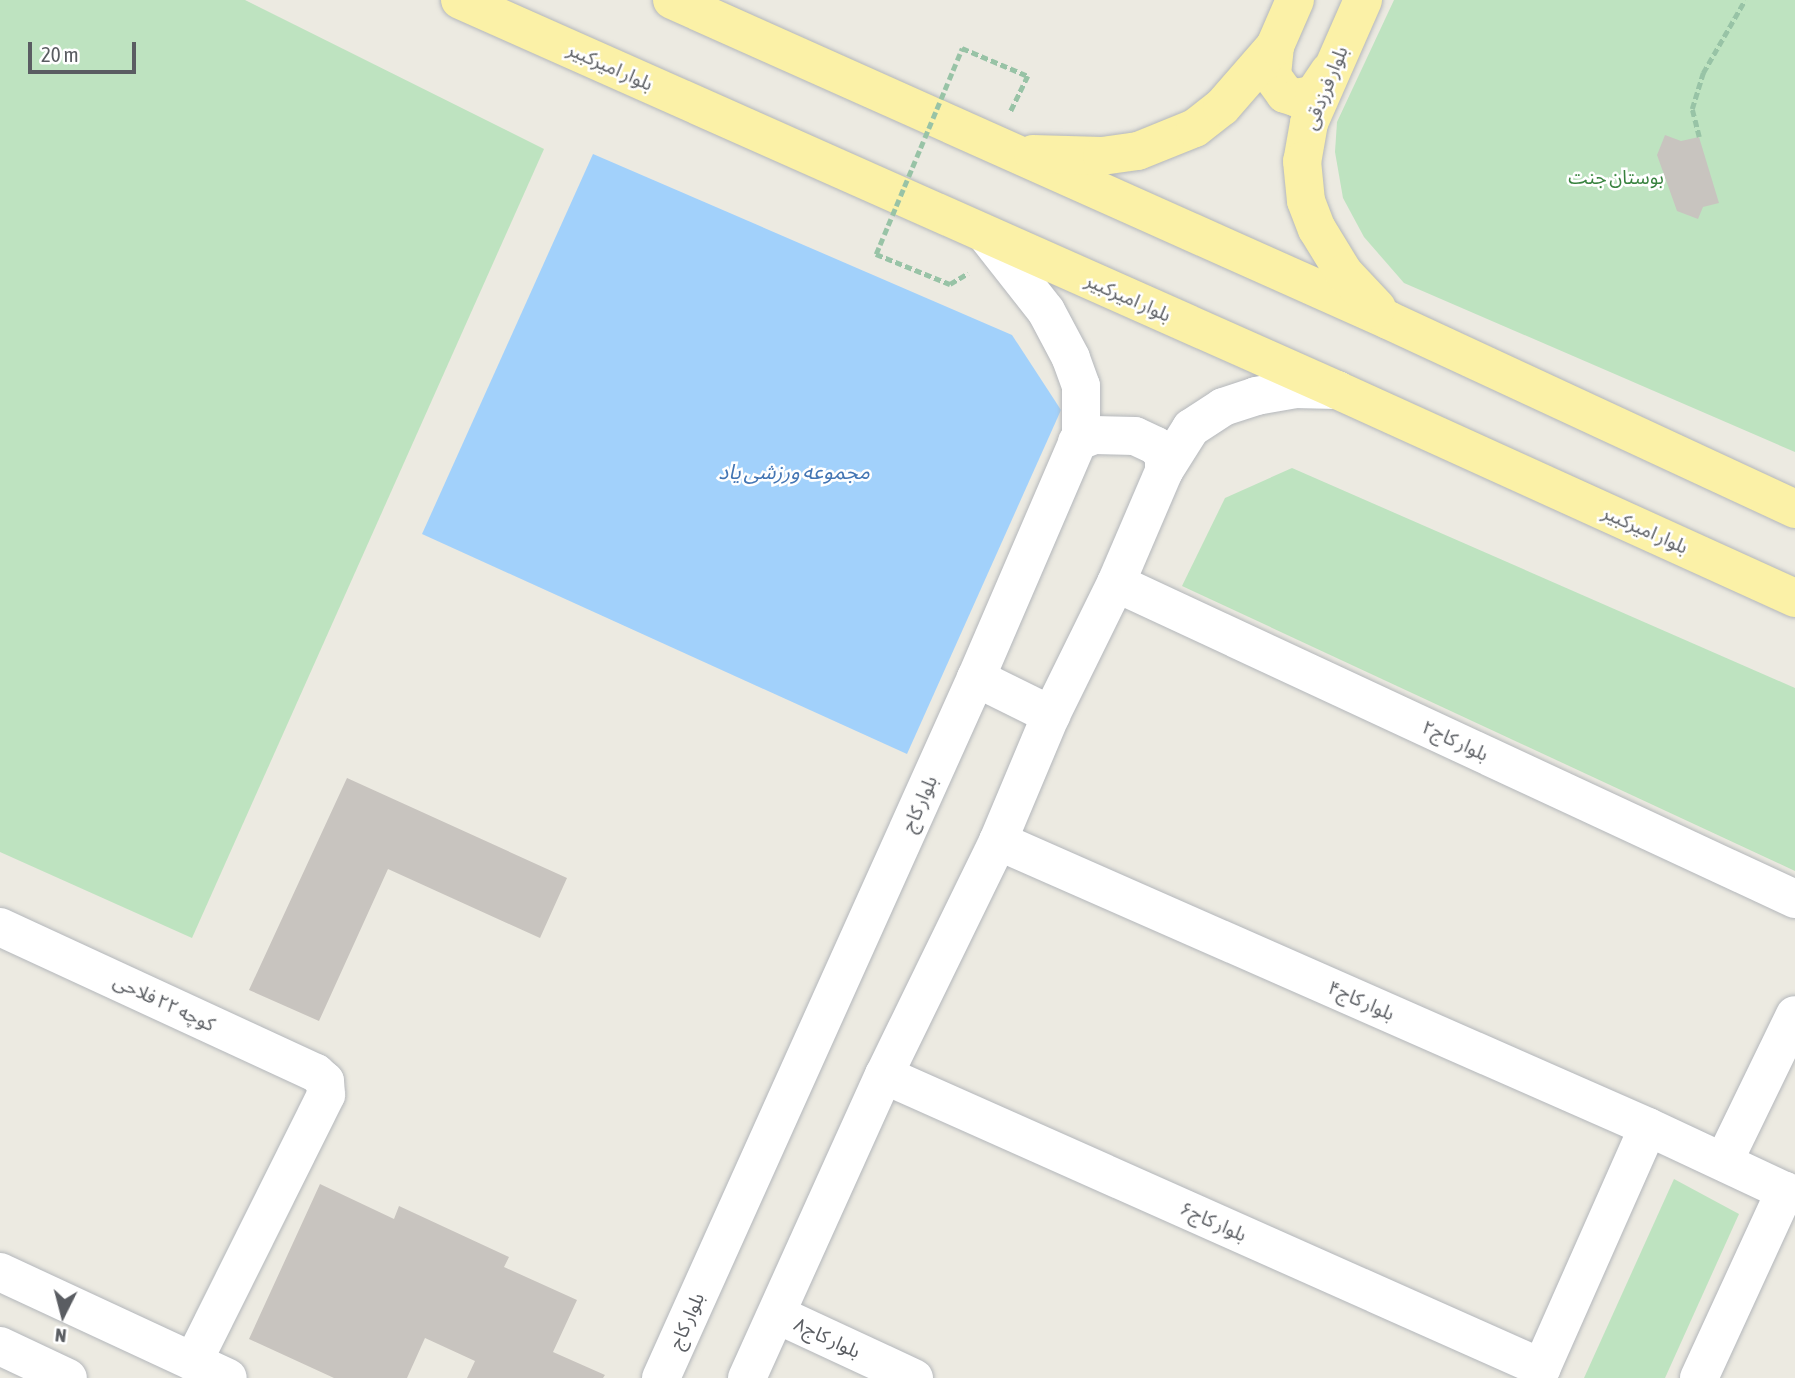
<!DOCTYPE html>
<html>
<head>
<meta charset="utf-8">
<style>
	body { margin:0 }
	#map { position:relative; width:1795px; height:1378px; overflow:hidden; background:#eceae1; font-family:"Asap Condensed","Noto Sans Arabic",sans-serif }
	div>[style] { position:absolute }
	.green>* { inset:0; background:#bee3c0 }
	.water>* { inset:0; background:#a2d1fb }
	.building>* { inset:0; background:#c8c4bf }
	.path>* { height:4.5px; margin-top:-2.25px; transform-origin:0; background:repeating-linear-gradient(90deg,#98c3a6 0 7px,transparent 0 10.5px) }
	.roads { filter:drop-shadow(0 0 2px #b4b7bb) drop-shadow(0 0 2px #b4b7bb) }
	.minor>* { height:38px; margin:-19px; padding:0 19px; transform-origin:19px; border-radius:19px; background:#fff }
	.major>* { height:38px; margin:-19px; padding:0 19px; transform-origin:19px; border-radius:19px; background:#fbf1a7 }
	.path-bridge>* { height:4.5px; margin-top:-2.25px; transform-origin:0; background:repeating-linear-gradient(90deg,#98c3a6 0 7px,transparent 0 10.5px) }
	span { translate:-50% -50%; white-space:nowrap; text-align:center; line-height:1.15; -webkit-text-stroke:5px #fff; paint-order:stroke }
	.street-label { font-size:19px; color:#5a5d62 }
	.park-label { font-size:19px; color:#38823f }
	.water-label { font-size:21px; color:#4476b4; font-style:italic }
	.north { position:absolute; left:28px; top:1280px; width:70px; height:70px; -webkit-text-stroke:5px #fff; paint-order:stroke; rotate:186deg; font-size:19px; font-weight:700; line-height:28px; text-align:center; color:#5a5d62 }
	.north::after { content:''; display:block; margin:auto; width:24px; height:32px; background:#5a5d62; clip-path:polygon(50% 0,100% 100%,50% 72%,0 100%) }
	.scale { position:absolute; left:28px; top:42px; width:108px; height:32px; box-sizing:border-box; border:4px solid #5a5d62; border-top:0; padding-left:9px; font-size:21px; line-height:24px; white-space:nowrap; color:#5a5d62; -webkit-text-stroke:5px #fff; paint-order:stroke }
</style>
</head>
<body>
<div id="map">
	<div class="green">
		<i style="clip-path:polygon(0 0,245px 0,544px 149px,192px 938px,0 852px)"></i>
		<i style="clip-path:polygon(1394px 0,1795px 0,1795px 452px,1404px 283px,1364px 237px,1343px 198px,1335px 152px,1337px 122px)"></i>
		<i style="clip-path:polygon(1292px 468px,1795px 688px,1795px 871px,1182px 586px,1225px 498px)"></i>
		<i style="clip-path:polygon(1674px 1179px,1739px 1214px,1665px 1378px,1584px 1378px)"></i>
	</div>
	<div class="water">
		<i style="clip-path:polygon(593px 154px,1012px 335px,1061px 410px,907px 754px,422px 534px)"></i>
	</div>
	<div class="building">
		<i style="clip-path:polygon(1665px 135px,1681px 141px,1699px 137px,1719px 203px,1703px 207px,1698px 219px,1677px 211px,1657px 155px)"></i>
		<i style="clip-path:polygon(347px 778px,567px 878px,540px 938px,388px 869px,319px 1021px,249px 990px)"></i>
		<i style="clip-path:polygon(320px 1184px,394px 1219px,399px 1206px,509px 1257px,504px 1267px,577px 1300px,553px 1352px,605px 1375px,603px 1378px,467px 1378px,475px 1361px,425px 1338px,407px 1378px,334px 1378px,249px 1339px)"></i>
	</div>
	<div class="path">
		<i style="left:962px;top:48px;width:72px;rotate:23deg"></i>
		<i style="left:1028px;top:76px;width:39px;rotate:116deg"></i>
		<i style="left:1699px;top:137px;width:29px;rotate:-104deg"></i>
		<i style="left:1692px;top:109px;width:38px;rotate:-73deg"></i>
		<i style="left:1703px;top:73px;width:84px;rotate:-60.1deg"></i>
		<i style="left:876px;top:254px;width:80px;rotate:22.1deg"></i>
		<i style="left:950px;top:284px;width:21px;rotate:-31deg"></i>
	</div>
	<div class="roads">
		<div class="minor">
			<i style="left:1077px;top:442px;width:18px;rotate:-22deg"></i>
			<i style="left:1094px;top:435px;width:41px;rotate:1.4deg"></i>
			<i style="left:1135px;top:436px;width:23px;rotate:25deg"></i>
			<i style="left:1156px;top:446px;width:13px;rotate:51deg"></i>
			<i style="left:1164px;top:456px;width:15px;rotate:90deg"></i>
			<i style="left:1116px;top:583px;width:749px;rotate:24.96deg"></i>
			<i style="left:976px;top:678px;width:84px;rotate:26.3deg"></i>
			<i style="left:998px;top:841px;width:710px;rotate:23.75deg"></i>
			<i style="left:1648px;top:1127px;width:162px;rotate:25.1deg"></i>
			<i style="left:0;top:927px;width:348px;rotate:24.8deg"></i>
			<i style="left:316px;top:1073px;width:12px;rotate:42deg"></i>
			<i style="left:325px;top:1081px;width:14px;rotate:86deg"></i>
			<i style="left:326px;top:1095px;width:298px;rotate:116.5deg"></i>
			<i style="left:884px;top:1075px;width:720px;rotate:24deg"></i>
			<i style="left:1724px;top:1161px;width:162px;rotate:-64.1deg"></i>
			<i style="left:0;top:1272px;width:251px;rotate:24.9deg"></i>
			<i style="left:778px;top:1315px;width:150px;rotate:24.9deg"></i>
			<i style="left:0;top:1346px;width:75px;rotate:25.2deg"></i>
			<i style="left:661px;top:1378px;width:768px;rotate:-65.77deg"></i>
			<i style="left:976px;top:678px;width:266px;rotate:-66.7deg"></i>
			<i style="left:1081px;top:434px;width:48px;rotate:-90deg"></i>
			<i style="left:1081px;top:386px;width:30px;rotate:-110deg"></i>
			<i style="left:1071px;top:358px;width:53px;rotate:-118deg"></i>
			<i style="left:1046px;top:311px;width:95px;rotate:-128.2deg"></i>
			<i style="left:747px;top:1378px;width:333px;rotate:-65.7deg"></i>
			<i style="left:884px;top:1075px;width:260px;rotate:-64deg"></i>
			<i style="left:998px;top:841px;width:137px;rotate:-67.2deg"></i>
			<i style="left:1051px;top:715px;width:147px;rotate:-63.8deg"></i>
			<i style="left:1116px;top:583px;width:122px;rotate:-66.8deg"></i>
			<i style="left:1164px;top:471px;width:51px;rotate:-57.9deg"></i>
			<i style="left:1191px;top:428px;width:38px;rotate:-33deg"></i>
			<i style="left:1223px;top:407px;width:35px;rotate:-18deg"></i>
			<i style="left:1256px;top:396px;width:39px;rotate:-10deg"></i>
			<i style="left:1294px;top:389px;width:43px;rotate:1.3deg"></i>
			<i style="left:1537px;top:1378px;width:274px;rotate:-66.1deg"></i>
			<i style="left:1699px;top:1378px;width:206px;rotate:-65.3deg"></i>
		</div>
		<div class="major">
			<i style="left:460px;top:0;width:960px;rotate:23.97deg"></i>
			<i style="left:1337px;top:390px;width:503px;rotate:24.43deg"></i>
			<i style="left:672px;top:0;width:784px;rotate:24.08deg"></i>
			<i style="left:1388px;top:320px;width:449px;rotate:24.9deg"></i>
			<i style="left:1363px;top:0;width:134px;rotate:113.7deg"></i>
			<i style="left:1309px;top:123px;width:39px;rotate:100deg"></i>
			<i style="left:1302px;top:161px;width:40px;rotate:84.3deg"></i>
			<i style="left:1306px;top:201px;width:30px;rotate:69deg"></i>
			<i style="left:1317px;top:229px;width:52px;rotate:58.5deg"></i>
			<i style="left:1344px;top:273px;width:48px;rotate:46.7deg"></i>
			<i style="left:1275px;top:46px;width:30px;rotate:96deg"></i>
			<i style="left:1272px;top:76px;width:22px;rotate:54deg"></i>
			<i style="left:1285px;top:94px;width:13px;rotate:18deg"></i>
			<i style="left:1297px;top:98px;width:17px;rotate:-13deg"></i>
			<i style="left:1314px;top:94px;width:27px;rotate:-56deg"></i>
			<i style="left:1033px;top:154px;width:69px;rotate:1.7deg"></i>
			<i style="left:1102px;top:156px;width:36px;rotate:-8deg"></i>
			<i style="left:1138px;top:151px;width:61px;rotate:-22deg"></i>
			<i style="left:1195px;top:128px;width:34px;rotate:-38deg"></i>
			<i style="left:1222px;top:107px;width:81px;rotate:-49deg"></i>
			<i style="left:1275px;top:46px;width:50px;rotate:-66.5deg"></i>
		</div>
	</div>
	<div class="path-bridge">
		<i style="left:876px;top:254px;width:223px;rotate:-67.3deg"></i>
	</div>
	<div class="street-label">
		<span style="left:610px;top:67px;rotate:24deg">بلوار امیرکبیر</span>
		<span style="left:1326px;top:88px;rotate:-68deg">بلوار فرزدقی</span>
		<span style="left:1128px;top:298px;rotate:24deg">بلوار امیرکبیر</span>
		<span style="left:1645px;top:530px;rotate:24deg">بلوار امیرکبیر</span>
		<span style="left:1455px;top:741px;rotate:25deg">بلوار کاج۲</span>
		<span style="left:920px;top:804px;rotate:-66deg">بلوار کاج</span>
		<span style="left:1361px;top:1001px;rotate:24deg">بلوار کاج۴</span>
		<span style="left:164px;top:1003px;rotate:25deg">کوچه ۲۲ فلاحی</span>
		<span style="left:1213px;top:1222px;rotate:24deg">بلوار کاج۶</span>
		<span style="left:687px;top:1321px;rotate:-66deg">بلوار کاج</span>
		<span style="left:827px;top:1338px;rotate:25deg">بلوار کاج۸</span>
	</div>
	<div class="park-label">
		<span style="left:1616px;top:178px">بوستان جنت</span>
	</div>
	<div class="water-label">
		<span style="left:794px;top:471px">مجموعه ورزشی یاد</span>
	</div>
	<div class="north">N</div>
	<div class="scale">20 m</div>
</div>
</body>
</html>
